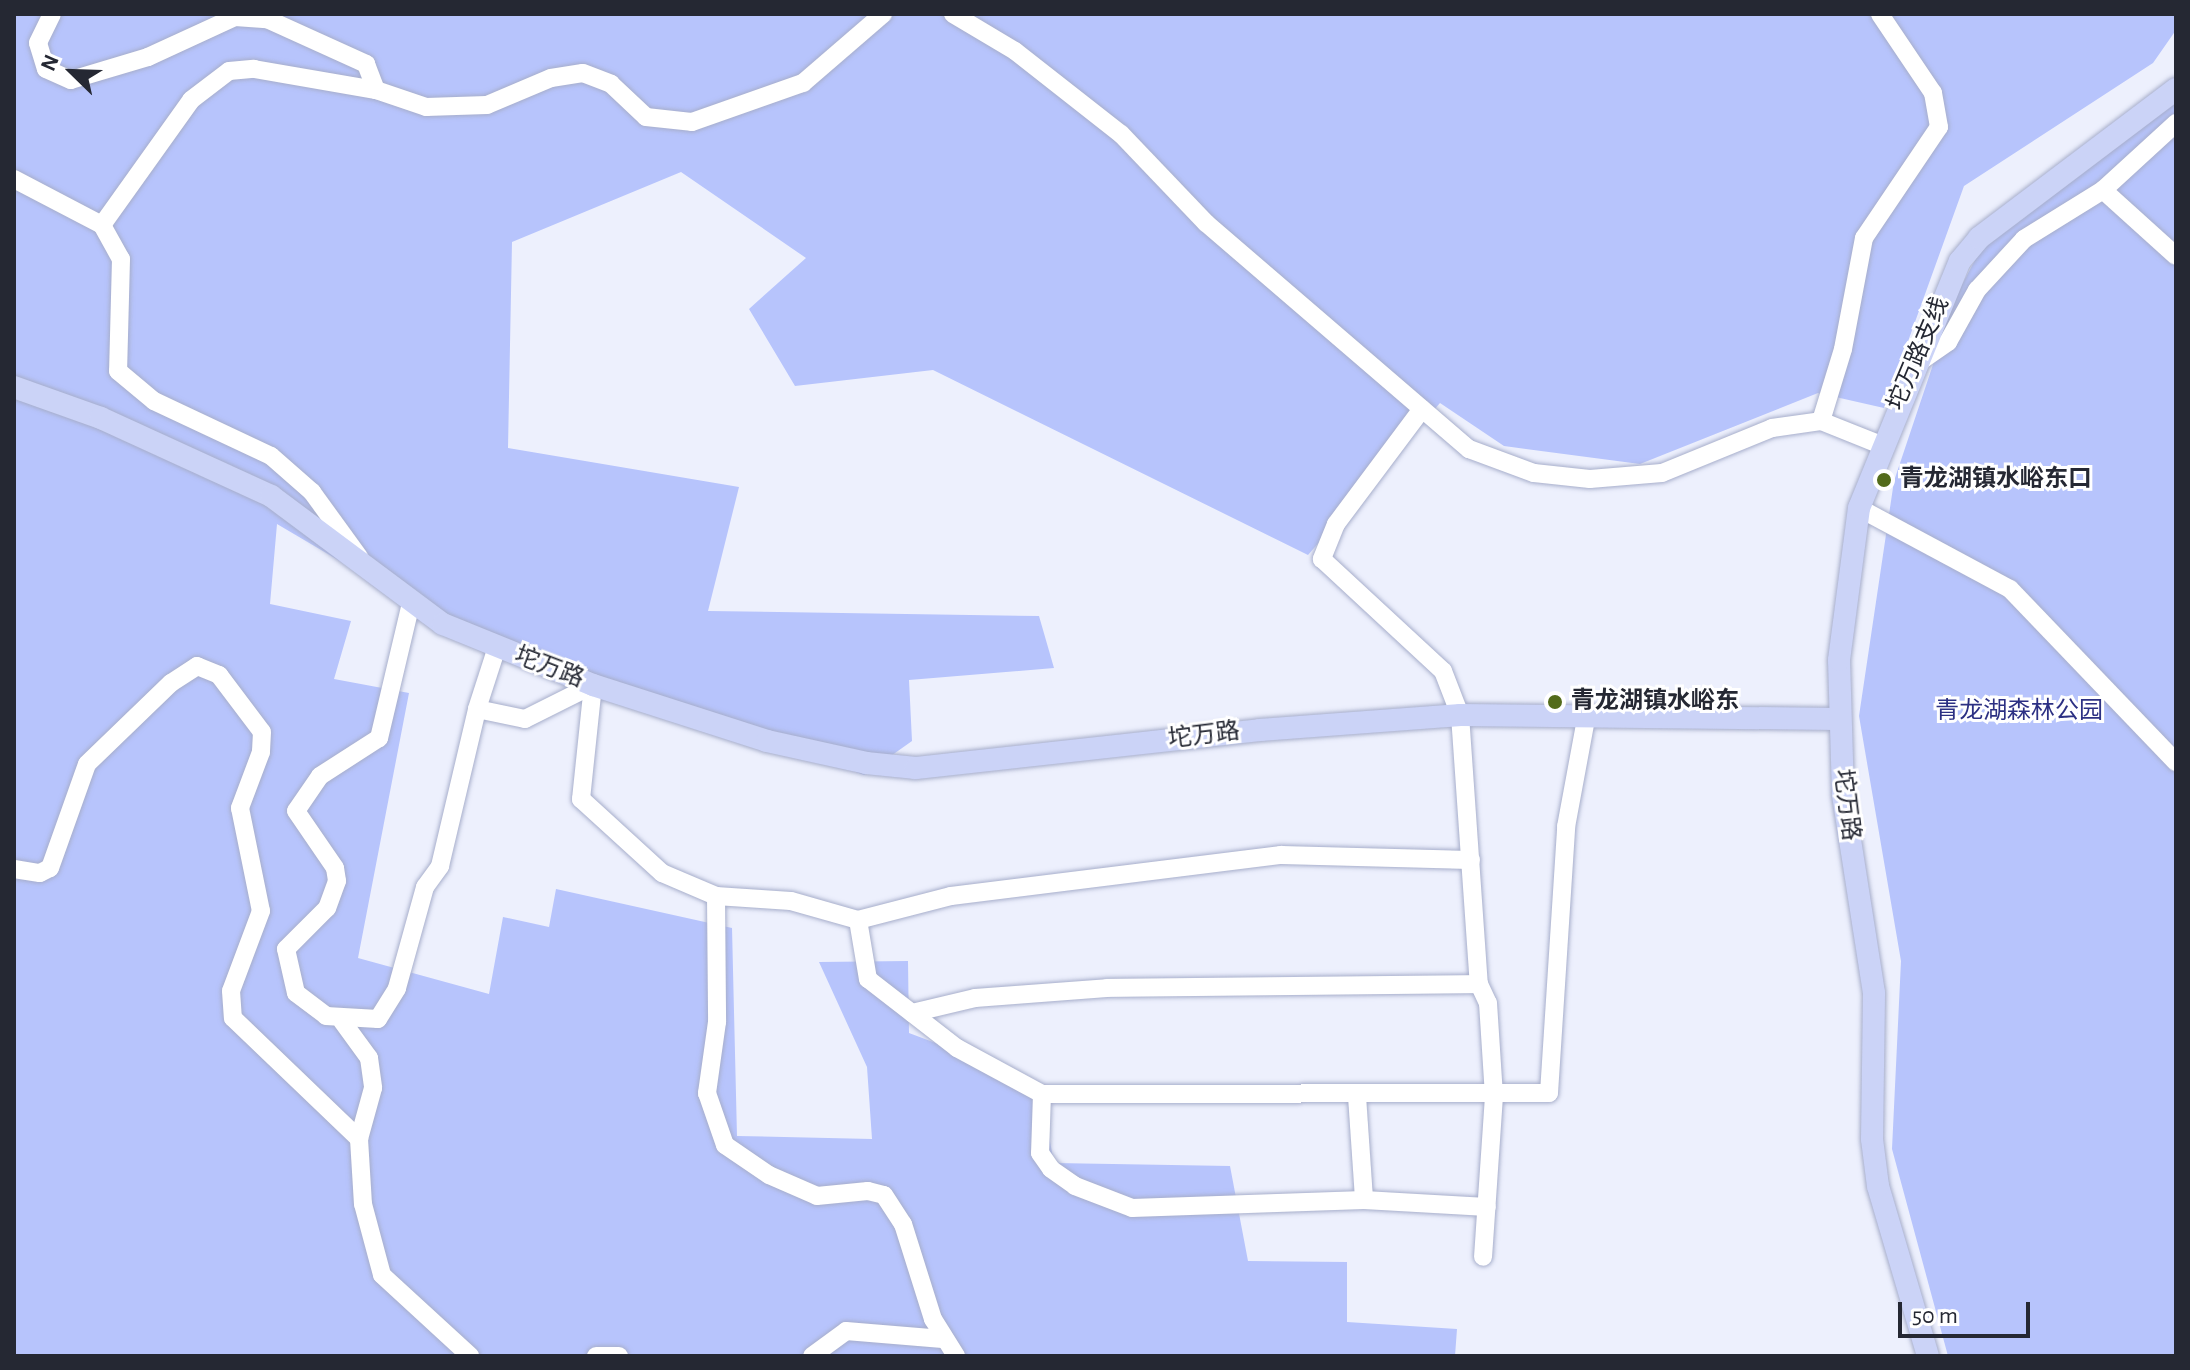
<!DOCTYPE html>
<html>
<head>
<meta charset="utf-8">
<style>
	body { margin:0 }
	#map { position:relative; width:2190px; height:1370px; overflow:hidden; background:#edf0fd; font-family:"Alegreya Sans","Noto Sans SC",sans-serif }
	div>[style] { position:absolute }
	.green>* { inset:0; background:#b7c4fc }
	.roads { filter:drop-shadow(0 0 2px #a7aecb) drop-shadow(0 0 2px #a7aecb) }
	.minor>* { height:18px; margin:-9px; padding:0 9px; transform-origin:9px; border-radius:9px; background:#fff }
	.major>* { height:22px; margin:-11px; padding:0 11px; transform-origin:11px; border-radius:11px; background:#cbd3f7 }
	.dots>* { width:22px; height:22px; translate:-50% -50%; box-sizing:border-box; border:4px solid #fff; border-radius:50% }
	span { translate:-50% -50%; white-space:nowrap; text-align:center; line-height:1.15; -webkit-text-stroke:6px #fff; paint-order:stroke }
	.street-label { font-size:24px; color:#252833 }
	.poi-label { font-size:24px; color:#252833; font-weight:700 }
	.left { translate:0 -50%; text-align:left }
	.park-label { font-size:24px; color:#2c3083 }
	.frame { position:absolute; inset:0; border:16px solid #252833; pointer-events:none }
	.north { position:absolute; left:32px; top:32px; width:80px; height:80px; -webkit-text-stroke:6px #fff; paint-order:stroke; rotate:293deg; font-size:22px; font-weight:700; line-height:32px; text-align:center; color:#252833 }
	.north::after { content:''; display:block; margin:auto; width:28px; height:36px; background:#252833; clip-path:polygon(50% 0,100% 100%,50% 72%,0 100%) }
	.scale { position:absolute; left:1898px; top:1302px; width:132px; height:36px; box-sizing:border-box; border:4px solid #252833; border-top:0; padding-left:10px; font-size:24px; line-height:28px; white-space:nowrap; color:#252833; -webkit-text-stroke:6px #fff; paint-order:stroke }
</style>
</head>
<body>
<div id="map">
	<div class="green">
		<i style="clip-path:polygon(14px 14px,2176px 14px,2176px 30px,2153px 63px,1964px 186px,1884px 408px,1818px 393px,1640px 464px,1504px 446px,1440px 403px,1308px 555px,933px 370px,795px 386px,749px 309px,806px 258px,681px 172px,512px 242px,508px 448px,739px 487px,708px 611px,1039px 616px,1054px 668px,909px 680px,912px 741px,864px 775px,457px 630px,277px 524px,270px 604px,351px 621px,334px 679px,409px 693px,358px 958px,489px 994px,503px 917px,549px 927px,556px 889px,732px 928px,737px 1136px,872px 1139px,867px 1067px,819px 962px,908px 961px,909px 1033px,1039px 1082px,1054px 1163px,1230px 1166px,1248px 1261px,1347px 1262px,1347px 1322px,1457px 1329px,1455px 1356px,14px 1356px)"></i>
		<i style="clip-path:polygon(2176px 96px,2176px 1356px,1948px 1356px,1892px 1149px,1901px 961px,1859px 716px,1894px 481px,1956px 296px,1993px 226px)"></i>
	</div>
	<div class="roads">
		<div class="minor">
			<i style="left:52px;top:14px;width:32px;rotate:116deg"></i>
			<i style="left:38px;top:43px;width:27px;rotate:73deg"></i>
			<i style="left:46px;top:69px;width:27px;rotate:24deg"></i>
			<i style="left:71px;top:80px;width:80px;rotate:-16.6deg"></i>
			<i style="left:148px;top:57px;width:96px;rotate:-24.7deg"></i>
			<i style="left:235px;top:17px;width:32px;rotate:4deg"></i>
			<i style="left:267px;top:19px;width:109px;rotate:24.4deg"></i>
			<i style="left:366px;top:64px;width:28px;rotate:69deg"></i>
			<i style="left:953px;top:14px;width:72px;rotate:30.8deg"></i>
			<i style="left:1015px;top:51px;width:135px;rotate:38.1deg"></i>
			<i style="left:1121px;top:134px;width:123px;rotate:46.3deg"></i>
			<i style="left:1206px;top:223px;width:347px;rotate:40.7deg"></i>
			<i style="left:1469px;top:449px;width:69px;rotate:20.3deg"></i>
			<i style="left:1534px;top:473px;width:56px;rotate:6.1deg"></i>
			<i style="left:1590px;top:479px;width:72px;rotate:-4.8deg"></i>
			<i style="left:1662px;top:473px;width:119px;rotate:-22.2deg"></i>
			<i style="left:1772px;top:428px;width:49px;rotate:-8.1deg"></i>
			<i style="left:1821px;top:421px;width:65px;rotate:21.8deg"></i>
			<i style="left:14px;top:179px;width:99px;rotate:27.6deg"></i>
			<i style="left:102px;top:225px;width:39px;rotate:61deg"></i>
			<i style="left:121px;top:259px;width:112px;rotate:91.5deg"></i>
			<i style="left:118px;top:371px;width:47px;rotate:39.8deg"></i>
			<i style="left:154px;top:401px;width:129px;rotate:25.2deg"></i>
			<i style="left:271px;top:456px;width:55px;rotate:41.3deg"></i>
			<i style="left:312px;top:492px;width:80px;rotate:54.1deg"></i>
			<i style="left:2103px;top:190px;width:98px;rotate:42.1deg"></i>
			<i style="left:102px;top:225px;width:153px;rotate:-54.5deg"></i>
			<i style="left:191px;top:100px;width:48px;rotate:-37.3deg"></i>
			<i style="left:229px;top:71px;width:25px;rotate:-5deg"></i>
			<i style="left:254px;top:69px;width:124px;rotate:9.8deg"></i>
			<i style="left:376px;top:90px;width:53px;rotate:18.8deg"></i>
			<i style="left:426px;top:107px;width:61px;rotate:-1.9deg"></i>
			<i style="left:487px;top:105px;width:69px;rotate:-22.9deg"></i>
			<i style="left:551px;top:78px;width:32px;rotate:-9deg"></i>
			<i style="left:583px;top:73px;width:30px;rotate:21deg"></i>
			<i style="left:611px;top:84px;width:48px;rotate:43.3deg"></i>
			<i style="left:646px;top:117px;width:46px;rotate:6.2deg"></i>
			<i style="left:692px;top:122px;width:118px;rotate:-19.4deg"></i>
			<i style="left:803px;top:83px;width:106px;rotate:-40.8deg"></i>
			<i style="left:1918px;top:363px;width:37px;rotate:-35deg"></i>
			<i style="left:1948px;top:342px;width:60px;rotate:-60.9deg"></i>
			<i style="left:1977px;top:290px;width:69px;rotate:-47.3deg"></i>
			<i style="left:2024px;top:239px;width:93px;rotate:-31.8deg"></i>
			<i style="left:2103px;top:190px;width:99px;rotate:-42.5deg"></i>
			<i style="left:1422px;top:409px;width:144px;rotate:126.8deg"></i>
			<i style="left:1336px;top:524px;width:38px;rotate:112deg"></i>
			<i style="left:1322px;top:559px;width:165px;rotate:42.8deg"></i>
			<i style="left:1443px;top:671px;width:47px;rotate:68.9deg"></i>
			<i style="left:1460px;top:715px;width:270px;rotate:86deg"></i>
			<i style="left:1479px;top:984px;width:21px;rotate:65deg"></i>
			<i style="left:1488px;top:1003px;width:93px;rotate:86.3deg"></i>
			<i style="left:1494px;top:1096px;width:161px;rotate:93.9deg"></i>
			<i style="left:1821px;top:421px;width:75px;rotate:-73deg"></i>
			<i style="left:1843px;top:349px;width:113px;rotate:-79.3deg"></i>
			<i style="left:1864px;top:238px;width:134px;rotate:-56deg"></i>
			<i style="left:1939px;top:127px;width:35px;rotate:-100deg"></i>
			<i style="left:1933px;top:93px;width:95px;rotate:-123.9deg"></i>
			<i style="left:1859px;top:508px;width:171px;rotate:28.2deg"></i>
			<i style="left:2010px;top:589px;width:240px;rotate:46.2deg"></i>
			<i style="left:411px;top:603px;width:139px;rotate:103.3deg"></i>
			<i style="left:379px;top:738px;width:70px;rotate:147.2deg"></i>
			<i style="left:320px;top:776px;width:42px;rotate:124.4deg"></i>
			<i style="left:296px;top:811px;width:69px;rotate:55.6deg"></i>
			<i style="left:335px;top:868px;width:13px;rotate:81deg"></i>
			<i style="left:337px;top:881px;width:29px;rotate:110deg"></i>
			<i style="left:327px;top:908px;width:58px;rotate:135deg"></i>
			<i style="left:286px;top:949px;width:45px;rotate:77.2deg"></i>
			<i style="left:296px;top:993px;width:38px;rotate:37deg"></i>
			<i style="left:326px;top:1016px;width:52px;rotate:3.3deg"></i>
			<i style="left:378px;top:1019px;width:36px;rotate:-58deg"></i>
			<i style="left:397px;top:988px;width:105px;rotate:-74.5deg"></i>
			<i style="left:425px;top:887px;width:26px;rotate:-54deg"></i>
			<i style="left:440px;top:866px;width:161px;rotate:-76.7deg"></i>
			<i style="left:497px;top:647px;width:65px;rotate:107.9deg"></i>
			<i style="left:477px;top:709px;width:49px;rotate:11.8deg"></i>
			<i style="left:525px;top:719px;width:76px;rotate:-26.6deg"></i>
			<i style="left:593px;top:685px;width:115px;rotate:96deg"></i>
			<i style="left:581px;top:799px;width:110px;rotate:42.4deg"></i>
			<i style="left:662px;top:873px;width:59px;rotate:23.1deg"></i>
			<i style="left:716px;top:896px;width:75px;rotate:3.8deg"></i>
			<i style="left:791px;top:901px;width:70px;rotate:15.8deg"></i>
			<i style="left:858px;top:920px;width:96px;rotate:-14.5deg"></i>
			<i style="left:951px;top:896px;width:333px;rotate:-7.1deg"></i>
			<i style="left:1281px;top:855px;width:190px;rotate:1.5deg"></i>
			<i style="left:14px;top:869px;width:26px;rotate:9deg"></i>
			<i style="left:40px;top:873px;width:11px;rotate:-27deg"></i>
			<i style="left:50px;top:868px;width:110px;rotate:-70.4deg"></i>
			<i style="left:87px;top:764px;width:117px;rotate:-44deg"></i>
			<i style="left:171px;top:683px;width:31px;rotate:-33deg"></i>
			<i style="left:197px;top:666px;width:24px;rotate:22deg"></i>
			<i style="left:219px;top:675px;width:71px;rotate:53deg"></i>
			<i style="left:262px;top:732px;width:20px;rotate:93deg"></i>
			<i style="left:261px;top:752px;width:60px;rotate:110.6deg"></i>
			<i style="left:240px;top:808px;width:105px;rotate:78.5deg"></i>
			<i style="left:261px;top:911px;width:85px;rotate:110.6deg"></i>
			<i style="left:231px;top:991px;width:27px;rotate:86deg"></i>
			<i style="left:233px;top:1018px;width:175px;rotate:43.8deg"></i>
			<i style="left:359px;top:1139px;width:65px;rotate:86.5deg"></i>
			<i style="left:363px;top:1204px;width:73px;rotate:75deg"></i>
			<i style="left:382px;top:1275px;width:120px;rotate:42.6deg"></i>
			<i style="left:716px;top:896px;width:126px;rotate:89.5deg"></i>
			<i style="left:717px;top:1022px;width:72px;rotate:98deg"></i>
			<i style="left:707px;top:1093px;width:55px;rotate:70.9deg"></i>
			<i style="left:725px;top:1145px;width:53px;rotate:34.3deg"></i>
			<i style="left:769px;top:1175px;width:52px;rotate:23.6deg"></i>
			<i style="left:817px;top:1196px;width:51px;rotate:-5.6deg"></i>
			<i style="left:868px;top:1191px;width:16px;rotate:14deg"></i>
			<i style="left:884px;top:1195px;width:35px;rotate:57deg"></i>
			<i style="left:903px;top:1224px;width:100px;rotate:72.5deg"></i>
			<i style="left:933px;top:1319px;width:44px;rotate:58.1deg"></i>
			<i style="left:858px;top:920px;width:60px;rotate:80.4deg"></i>
			<i style="left:868px;top:979px;width:113px;rotate:37.8deg"></i>
			<i style="left:957px;top:1048px;width:97px;rotate:28.4deg"></i>
			<i style="left:1042px;top:1094px;width:507px;rotate:-0.11deg"></i>
			<i style="left:1549px;top:1093px;width:267px;rotate:-86.3deg"></i>
			<i style="left:1566px;top:827px;width:115px;rotate:-79.5deg"></i>
			<i style="left:912px;top:1013px;width:65px;rotate:-13.4deg"></i>
			<i style="left:975px;top:998px;width:132px;rotate:-4.3deg"></i>
			<i style="left:1107px;top:988px;width:372px;rotate:-0.6deg"></i>
			<i style="left:342px;top:1021px;width:46px;rotate:53.9deg"></i>
			<i style="left:369px;top:1058px;width:30px;rotate:82deg"></i>
			<i style="left:373px;top:1088px;width:53px;rotate:105.4deg"></i>
			<i style="left:1042px;top:1094px;width:59px;rotate:91.9deg"></i>
			<i style="left:1040px;top:1153px;width:19px;rotate:55deg"></i>
			<i style="left:1051px;top:1169px;width:29px;rotate:35deg"></i>
			<i style="left:1075px;top:1186px;width:61px;rotate:21.1deg"></i>
			<i style="left:1132px;top:1208px;width:232px;rotate:-2deg"></i>
			<i style="left:1364px;top:1200px;width:123px;rotate:3.3deg"></i>
			<i style="left:1357px;top:1096px;width:104px;rotate:86.1deg"></i>
			<i style="left:596px;top:1356px;width:23px"></i>
			<i style="left:812px;top:1356px;width:42px;rotate:-36.3deg"></i>
			<i style="left:846px;top:1331px;width:97px;rotate:4.7deg"></i>
		</div>
		<div class="major">
			<i style="left:14px;top:387px;width:92px;rotate:19.6deg"></i>
			<i style="left:101px;top:418px;width:187px;rotate:24.6deg"></i>
			<i style="left:271px;top:496px;width:214px;rotate:36.7deg"></i>
			<i style="left:443px;top:624px;width:162px;rotate:22.1deg"></i>
			<i style="left:593px;top:685px;width:183px;rotate:17.8deg"></i>
			<i style="left:767px;top:741px;width:101px;rotate:12.5deg"></i>
			<i style="left:866px;top:763px;width:50px;rotate:5.7deg"></i>
			<i style="left:916px;top:768px;width:346px;rotate:-6.3deg"></i>
			<i style="left:1260px;top:730px;width:201px;rotate:-4.3deg"></i>
			<i style="left:1460px;top:715px;width:377px;rotate:0.6deg"></i>
			<i style="left:1928px;top:1356px;width:177px;rotate:-106.4deg"></i>
			<i style="left:1878px;top:1186px;width:47px;rotate:-97.3deg"></i>
			<i style="left:1872px;top:1139px;width:146px;rotate:-89.2deg"></i>
			<i style="left:1874px;top:993px;width:201px;rotate:-98.9deg"></i>
			<i style="left:1843px;top:794px;width:134px;rotate:-91.7deg"></i>
			<i style="left:1839px;top:660px;width:153px;rotate:-82.5deg"></i>
			<i style="left:1859px;top:508px;width:267px;rotate:-67.8deg"></i>
			<i style="left:1960px;top:261px;width:30px;rotate:-50deg"></i>
			<i style="left:1979px;top:238px;width:247px;rotate:-37.1deg"></i>
		</div>
	</div>
	<div class="dots">
		<i style="left:1884px;top:480px;background:#536b1b"></i>
		<i style="left:1555px;top:702px;background:#536b1b"></i>
	</div>
	<div class="street-label">
		<span style="left:1919px;top:354px;rotate:-67deg">坨万路支线</span>
		<span style="left:549px;top:668px;rotate:21deg">坨万路</span>
		<span style="left:1204px;top:736px;rotate:-7deg">坨万路</span>
		<span style="left:1846px;top:805px;rotate:83deg">坨万路</span>
	</div>
	<div class="poi-label">
		<span class="left" style="left:1900px;top:480px">青龙湖镇水峪东口</span>
		<span class="left" style="left:1571px;top:702px">青龙湖镇水峪东</span>
	</div>
	<div class="park-label">
		<span style="left:2019px;top:712px">青龙湖森林公园</span>
	</div>
	<div class="frame"></div>
	<div class="north">N</div>
	<div class="scale">50 m</div>
</div>
</body>
</html>
